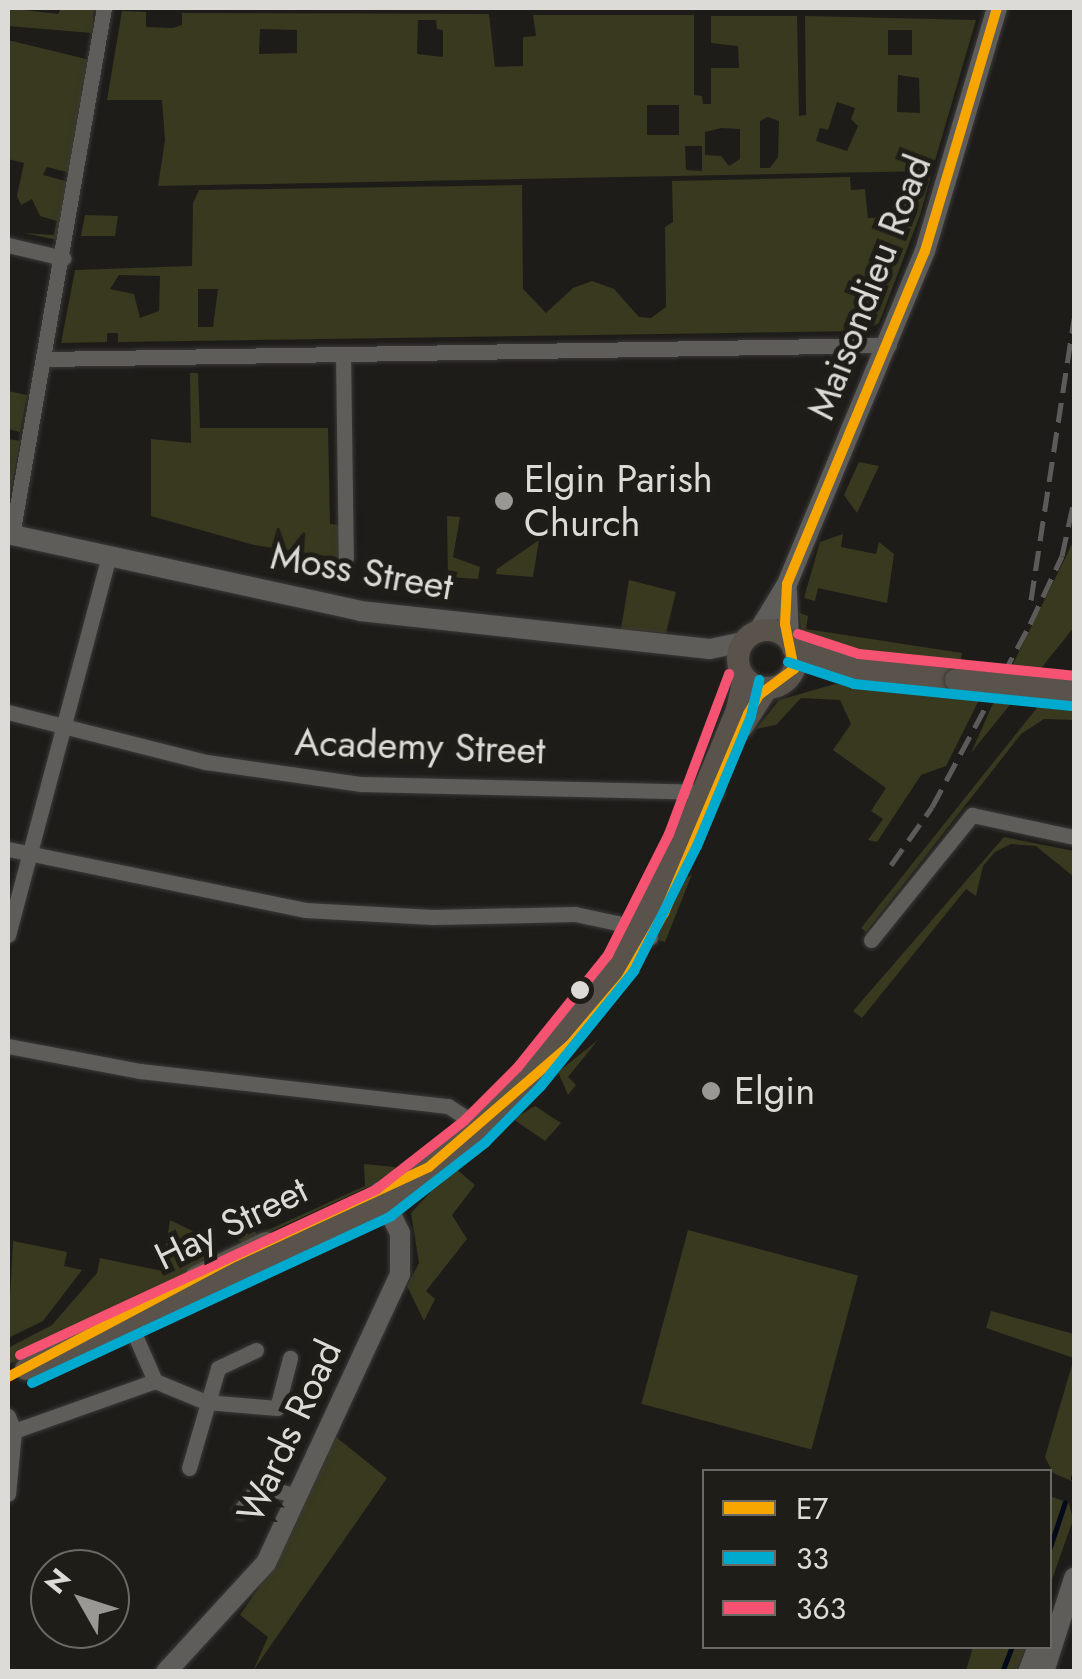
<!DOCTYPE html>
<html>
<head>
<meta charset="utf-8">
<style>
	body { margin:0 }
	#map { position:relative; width:1082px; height:1679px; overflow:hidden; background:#1d1c19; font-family:Jost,sans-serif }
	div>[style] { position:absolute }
	.green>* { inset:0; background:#38391f; transform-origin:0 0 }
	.stream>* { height:5px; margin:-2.5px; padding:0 2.5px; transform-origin:2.5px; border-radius:2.5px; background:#030a1a }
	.roads { filter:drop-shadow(0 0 2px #3a3937) drop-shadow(0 0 2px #3a3937) }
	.street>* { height:15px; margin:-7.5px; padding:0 7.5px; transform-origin:7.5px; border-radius:7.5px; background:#5e5d5a }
	.secondary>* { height:20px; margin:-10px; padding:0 10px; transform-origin:10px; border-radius:10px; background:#5e5d5a }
	.primary>* { height:22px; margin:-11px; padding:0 11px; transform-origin:11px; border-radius:11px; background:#59534b }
	.primary>.ring { margin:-11px; padding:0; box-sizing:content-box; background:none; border:22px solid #59534b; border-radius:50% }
	.rail>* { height:5px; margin-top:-2.5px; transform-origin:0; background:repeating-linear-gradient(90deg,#5c5b59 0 20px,transparent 0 30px) }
	.bridges { filter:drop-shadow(0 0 2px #3a3937) drop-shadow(0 0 2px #3a3937) }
	.primary-bridge>* { height:22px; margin:-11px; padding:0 11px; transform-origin:11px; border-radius:11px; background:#59534b }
	.bus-1>* { height:10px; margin:-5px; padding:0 5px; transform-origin:5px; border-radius:5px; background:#f7a600 }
	.bus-2>* { height:10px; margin:-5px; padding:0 5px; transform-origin:5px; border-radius:5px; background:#00a9ce }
	.bus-3>* { height:10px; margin:-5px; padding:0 5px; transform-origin:5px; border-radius:5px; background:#f65372 }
	.dots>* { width:28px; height:28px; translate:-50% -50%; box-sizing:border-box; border:5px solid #1f1d17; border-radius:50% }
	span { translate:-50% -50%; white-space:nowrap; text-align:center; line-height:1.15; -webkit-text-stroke:10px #1f1d17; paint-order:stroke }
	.street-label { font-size:38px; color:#dcdbd7 }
	.poi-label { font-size:38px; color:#dcdbd7 }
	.left { translate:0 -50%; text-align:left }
	.frame { position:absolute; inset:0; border:10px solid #dcdbd7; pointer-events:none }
	.legend { position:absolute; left:702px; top:1469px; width:350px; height:180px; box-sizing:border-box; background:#1f1d17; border:2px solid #6b6964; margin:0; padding:12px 18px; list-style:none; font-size:30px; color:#dcdbd7 }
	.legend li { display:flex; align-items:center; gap:20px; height:50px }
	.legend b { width:50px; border:2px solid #6b6964 }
	.north { position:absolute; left:30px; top:1549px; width:100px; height:100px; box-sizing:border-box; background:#1f1d17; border:2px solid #6b6964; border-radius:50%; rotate:309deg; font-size:28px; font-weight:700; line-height:40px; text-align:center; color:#dcdbd7 }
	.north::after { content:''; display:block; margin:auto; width:35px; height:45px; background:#999894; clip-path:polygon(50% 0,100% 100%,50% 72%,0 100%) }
</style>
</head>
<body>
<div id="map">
	<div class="green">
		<i style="clip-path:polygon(8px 8px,58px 14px,61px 8px,94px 8px,92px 33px,8px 26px)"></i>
		<i style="clip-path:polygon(evenodd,122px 11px,146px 12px,146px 27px,173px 28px,182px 25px,182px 13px,489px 14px,495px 67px,523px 66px,523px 37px,536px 36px,533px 15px,694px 15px,694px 95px,702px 96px,703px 104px,711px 104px,711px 68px,739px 68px,738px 46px,711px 43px,711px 16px,797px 16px,799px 116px,806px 115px,805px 16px,976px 20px,932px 171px,158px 186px,165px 140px,162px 100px,107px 100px,122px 11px,418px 20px,436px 20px,437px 29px,443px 30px,443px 57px,417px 54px,418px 20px,122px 11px,260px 29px,297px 30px,297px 53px,259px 54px,260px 29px,122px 11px,912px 30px,912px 55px,888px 55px,888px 30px,912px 30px,122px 11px,898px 75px,919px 78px,920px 113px,897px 112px,898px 75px,122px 11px,837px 102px,855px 108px,851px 119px,858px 126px,847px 151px,816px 141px,820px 128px,828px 130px,837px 102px,122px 11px,647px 105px,679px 105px,679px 135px,647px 135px,647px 105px,122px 11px,768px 117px,779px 121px,778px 157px,770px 168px,760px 168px,760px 121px,768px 117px,122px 11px,721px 128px,740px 129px,740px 159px,729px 166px,721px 156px,705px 155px,705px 132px,721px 128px,122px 11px,685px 146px,702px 146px,702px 171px,686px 170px,685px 146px)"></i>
		<i style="clip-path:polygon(8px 40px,90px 60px,71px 173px,47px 167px,43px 175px,69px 182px,57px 240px,24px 233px,54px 235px,57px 221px,40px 216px,32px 199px,21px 205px,17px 196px,24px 163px,8px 159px)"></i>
		<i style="clip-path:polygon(evenodd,914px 176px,931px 176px,920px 215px,879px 323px,864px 331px,118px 342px,118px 333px,107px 333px,107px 342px,61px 343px,75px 270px,192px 266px,193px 203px,199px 190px,522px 185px,523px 289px,546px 313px,573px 288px,592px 281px,614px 289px,639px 317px,651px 318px,666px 307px,665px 227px,673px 222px,672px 181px,850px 177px,851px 190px,865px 189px,868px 218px,903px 216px,902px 187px,915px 186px,914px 176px,119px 275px,160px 276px,159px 311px,140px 318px,134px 294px,110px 289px,119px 275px,914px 176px,198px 289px,218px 289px,213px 327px,198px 327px,198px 289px)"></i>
		<i style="clip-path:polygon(85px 215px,118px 216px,115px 236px,81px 236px)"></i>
		<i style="clip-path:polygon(190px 373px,198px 373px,200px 428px,328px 428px,330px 524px,340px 525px,339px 558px,254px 545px,151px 516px,151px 439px,191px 443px)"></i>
		<i style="clip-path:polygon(8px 391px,27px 395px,20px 432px,8px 429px)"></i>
		<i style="clip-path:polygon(8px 439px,20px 441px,8px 507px)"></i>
		<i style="clip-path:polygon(859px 462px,879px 466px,857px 513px,844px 495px)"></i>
		<i style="clip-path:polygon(447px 516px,460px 517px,453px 557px,480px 567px,478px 579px,448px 577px)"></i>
		<i style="clip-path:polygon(843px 534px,841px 547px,876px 554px,879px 542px,894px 554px,887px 603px,818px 588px,815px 601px,804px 598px,820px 542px)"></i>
		<i style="clip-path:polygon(539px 540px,533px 577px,496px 574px,497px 569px)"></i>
		<i style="clip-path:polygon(1074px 540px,1074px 627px,1039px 671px,1011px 668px)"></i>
		<i style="clip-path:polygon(629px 580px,676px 592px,666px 633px,621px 629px)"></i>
		<i style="clip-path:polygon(799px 613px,808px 616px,806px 629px,962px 653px,960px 664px,826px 650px,802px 635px)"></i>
		<i style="clip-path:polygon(835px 684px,980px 698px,946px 766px,921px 775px,877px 842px,868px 840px,883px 819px,871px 811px,886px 788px,833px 750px,851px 724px,840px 700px,801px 698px,776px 725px,756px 729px,779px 700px)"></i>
		<i style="clip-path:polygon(995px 699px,1013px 701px,971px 753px)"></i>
		<i style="clip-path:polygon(1040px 704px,1074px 708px,1074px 720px,1044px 719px,1021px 734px,866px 932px,861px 928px)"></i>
		<i style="clip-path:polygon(1004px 837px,1074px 851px,1074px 877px,1036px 846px,1011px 844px,995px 852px,983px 866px,976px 896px,966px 889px,862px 1018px,853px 1011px)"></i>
		<i style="clip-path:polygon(692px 874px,665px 942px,655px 939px,686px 879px)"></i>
		<i style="clip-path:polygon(598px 1040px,568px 1077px,576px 1085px,568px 1095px,558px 1072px)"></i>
		<i style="clip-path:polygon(535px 1106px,561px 1123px,545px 1141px,513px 1119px)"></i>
		<i style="clip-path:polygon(364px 1164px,395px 1167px,394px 1175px,244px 1244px,230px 1235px,228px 1228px,248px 1219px,257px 1235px,365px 1186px)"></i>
		<i style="clip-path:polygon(454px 1167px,475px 1185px,452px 1215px,467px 1239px,426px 1291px,435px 1299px,424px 1321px,407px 1286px,419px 1263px,411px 1213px)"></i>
		<i style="clip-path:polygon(170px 1220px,207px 1238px,206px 1263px,8px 1365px,8px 1348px,52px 1325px,97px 1273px,100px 1258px,162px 1271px)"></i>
		<i style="left:688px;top:1230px;width:176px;height:180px;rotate:15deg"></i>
		<i style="clip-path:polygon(13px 1241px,67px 1252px,64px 1266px,82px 1270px,43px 1321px,8px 1338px)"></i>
		<i style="clip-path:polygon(991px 1311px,1074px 1334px,1074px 1358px,986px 1328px)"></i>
		<i style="clip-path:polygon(1074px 1358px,1074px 1482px,1053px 1473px,1045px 1457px)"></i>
		<i style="clip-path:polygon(336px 1437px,387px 1478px,253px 1671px,268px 1637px,240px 1615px,281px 1555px)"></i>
		<i style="clip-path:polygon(1050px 1496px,1069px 1503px,1073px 1520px,1050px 1585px)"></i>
		<i style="clip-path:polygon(973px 1647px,973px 1646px,1026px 1647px,1016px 1671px,966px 1671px)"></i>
	</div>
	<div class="stream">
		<i style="left:1073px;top:1478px;width:4px;rotate:-76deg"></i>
		<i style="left:1050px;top:1547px;width:47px;rotate:-71.6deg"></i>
		<i style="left:1002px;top:1672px;width:28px;rotate:-69deg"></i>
	</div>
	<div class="roads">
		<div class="street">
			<i style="left:8px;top:245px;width:57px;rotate:13.3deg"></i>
			<i style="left:343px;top:354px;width:204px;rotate:89.2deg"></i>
			<i style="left:45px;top:359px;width:844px;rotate:-0.95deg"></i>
			<i style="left:12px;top:535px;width:535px;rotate:-80.1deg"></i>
			<i style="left:8px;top:712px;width:204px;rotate:14.2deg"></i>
			<i style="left:206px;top:762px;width:157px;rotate:8.1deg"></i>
			<i style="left:361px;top:784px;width:355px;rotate:1.3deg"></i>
			<i style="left:8px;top:849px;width:303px;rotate:11.6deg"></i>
			<i style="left:305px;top:910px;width:128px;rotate:3.1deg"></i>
			<i style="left:433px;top:917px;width:142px;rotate:-1.2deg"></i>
			<i style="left:575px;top:914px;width:43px;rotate:12.1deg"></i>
			<i style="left:617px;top:923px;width:36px;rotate:24deg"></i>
			<i style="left:8px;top:935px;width:390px;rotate:-75.1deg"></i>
			<i style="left:871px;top:940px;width:161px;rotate:-51.1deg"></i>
			<i style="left:972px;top:815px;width:104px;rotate:12.2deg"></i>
			<i style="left:8px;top:1046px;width:134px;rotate:10.7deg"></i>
			<i style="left:140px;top:1071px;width:310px;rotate:6.5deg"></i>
			<i style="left:448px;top:1106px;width:37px;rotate:33deg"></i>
			<i style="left:155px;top:1381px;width:55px;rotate:22.4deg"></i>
			<i style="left:206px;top:1402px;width:71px;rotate:4.8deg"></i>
			<i style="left:277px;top:1408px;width:52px;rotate:-75.4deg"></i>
			<i style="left:8px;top:1416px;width:16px;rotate:68deg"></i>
			<i style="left:14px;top:1431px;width:63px;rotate:95.4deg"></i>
			<i style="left:14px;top:1431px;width:150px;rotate:-19.5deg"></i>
			<i style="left:155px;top:1381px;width:72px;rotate:-113.7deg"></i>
			<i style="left:189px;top:1468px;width:104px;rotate:-73.8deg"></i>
			<i style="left:218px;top:1368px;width:42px;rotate:-25.3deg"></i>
			<i style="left:240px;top:1511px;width:31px;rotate:-53deg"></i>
			<i style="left:259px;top:1486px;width:40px;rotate:14.4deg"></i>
		</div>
		<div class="secondary">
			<i style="left:8px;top:534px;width:360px;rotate:12.3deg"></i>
			<i style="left:360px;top:611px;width:352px;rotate:6.2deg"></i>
			<i style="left:710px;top:649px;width:35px;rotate:-12deg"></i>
			<i style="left:787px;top:591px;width:50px;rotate:87.7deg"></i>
			<i style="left:758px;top:632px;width:56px;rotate:-58.9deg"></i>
			<i style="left:787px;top:584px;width:360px;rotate:-67.5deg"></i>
			<i style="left:925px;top:251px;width:253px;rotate:-73.5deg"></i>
			<i style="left:166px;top:1672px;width:148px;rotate:-47.5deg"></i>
			<i style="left:266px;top:1563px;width:319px;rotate:-65.1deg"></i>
			<i style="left:400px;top:1274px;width:41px;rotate:-90deg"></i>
			<i style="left:400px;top:1233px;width:46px;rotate:-116deg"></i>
			<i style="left:1028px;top:1672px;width:28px;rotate:-69deg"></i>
			<i style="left:1044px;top:1672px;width:99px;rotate:-72.3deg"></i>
		</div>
		<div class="primary">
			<i class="ring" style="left:738px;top:630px;width:36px;height:36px"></i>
			<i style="left:793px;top:648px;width:66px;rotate:18.4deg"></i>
			<i style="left:856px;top:669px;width:101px;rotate:6.3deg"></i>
			<i style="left:742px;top:727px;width:46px;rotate:-57.3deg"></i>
			<i style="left:196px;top:1277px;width:78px;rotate:-25.9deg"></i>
			<i style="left:26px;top:1369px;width:396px;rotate:-24.9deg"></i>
			<i style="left:385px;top:1202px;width:113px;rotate:-38.2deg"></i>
			<i style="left:474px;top:1132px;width:78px;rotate:-45deg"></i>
			<i style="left:529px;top:1077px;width:146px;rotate:-51.1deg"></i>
			<i style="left:621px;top:963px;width:138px;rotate:-63.2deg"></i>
			<i style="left:683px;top:840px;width:141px;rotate:-67.4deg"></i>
			<i style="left:737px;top:710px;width:34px;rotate:-78deg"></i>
		</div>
	</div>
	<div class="rail">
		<i style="left:1031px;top:600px;width:285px;rotate:-81.3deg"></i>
		<i style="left:891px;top:865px;width:71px;rotate:-54.7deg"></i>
		<i style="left:932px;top:807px;width:208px;rotate:-61.8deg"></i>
		<i style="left:1030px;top:624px;width:75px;rotate:-64.8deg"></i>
		<i style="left:1062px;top:556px;width:57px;rotate:-77.9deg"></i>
	</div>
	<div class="bridges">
		<div class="primary-bridge">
			<i style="left:956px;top:680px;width:119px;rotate:5.3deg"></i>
		</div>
	</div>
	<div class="bus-1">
		<i style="left:8px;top:1377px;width:249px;rotate:-28deg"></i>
		<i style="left:228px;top:1260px;width:221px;rotate:-24.8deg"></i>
		<i style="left:429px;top:1167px;width:186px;rotate:-40.9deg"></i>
		<i style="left:570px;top:1045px;width:87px;rotate:-49.7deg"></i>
		<i style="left:626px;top:979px;width:76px;rotate:-60.1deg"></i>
		<i style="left:664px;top:913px;width:216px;rotate:-67.1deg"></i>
		<i style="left:748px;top:714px;width:22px;rotate:-60deg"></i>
		<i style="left:759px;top:695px;width:44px;rotate:-36.6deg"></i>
		<i style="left:794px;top:669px;width:46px;rotate:-101.3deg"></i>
		<i style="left:785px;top:624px;width:40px;rotate:-87.1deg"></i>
		<i style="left:787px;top:584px;width:360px;rotate:-67.5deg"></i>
		<i style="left:925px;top:251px;width:253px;rotate:-73.5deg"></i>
	</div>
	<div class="bus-2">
		<i style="left:788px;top:662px;width:70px;rotate:18.4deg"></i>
		<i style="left:854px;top:684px;width:219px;rotate:5.8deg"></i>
		<i style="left:32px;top:1383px;width:396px;rotate:-24.9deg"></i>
		<i style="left:391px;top:1216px;width:119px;rotate:-37.8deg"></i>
		<i style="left:485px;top:1143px;width:80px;rotate:-45.5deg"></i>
		<i style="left:541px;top:1086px;width:148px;rotate:-51deg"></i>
		<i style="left:634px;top:971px;width:140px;rotate:-63.3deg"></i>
		<i style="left:697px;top:846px;width:141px;rotate:-67.4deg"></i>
		<i style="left:751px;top:716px;width:37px;rotate:-77deg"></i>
	</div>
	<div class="bus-3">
		<i style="left:798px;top:634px;width:64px;rotate:18.2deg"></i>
		<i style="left:859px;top:654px;width:216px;rotate:5.8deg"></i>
		<i style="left:20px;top:1355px;width:394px;rotate:-24.9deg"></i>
		<i style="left:377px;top:1189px;width:110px;rotate:-38deg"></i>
		<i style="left:464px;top:1121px;width:76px;rotate:-45deg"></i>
		<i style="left:518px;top:1067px;width:144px;rotate:-51.2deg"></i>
		<i style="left:608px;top:955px;width:136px;rotate:-63.2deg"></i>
		<i style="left:669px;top:834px;width:171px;rotate:-69.4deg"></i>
	</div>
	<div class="dots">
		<i style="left:504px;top:501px;background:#999894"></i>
		<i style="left:580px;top:990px;background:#dcdbd7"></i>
		<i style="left:711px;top:1091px;background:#999894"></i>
	</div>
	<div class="street-label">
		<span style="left:869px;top:287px;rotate:-69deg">Maisondieu Road</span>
		<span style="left:362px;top:571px;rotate:10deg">Moss Street</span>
		<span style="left:420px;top:746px;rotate:2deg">Academy Street</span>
		<span style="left:231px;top:1223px;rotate:-26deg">Hay Street</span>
		<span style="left:289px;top:1431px;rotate:-65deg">Wards Road</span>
	</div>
	<div class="poi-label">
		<span class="left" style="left:524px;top:501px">Elgin Parish<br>Church</span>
		<span class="left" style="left:734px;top:1091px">Elgin</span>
	</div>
	<div class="frame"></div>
	<ul class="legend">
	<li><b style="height:12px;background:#f7a600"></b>E7</li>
	<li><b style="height:12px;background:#00a9ce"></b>33</li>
	<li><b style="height:12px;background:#f65372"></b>363</li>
	</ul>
	<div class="north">N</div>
</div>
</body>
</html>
